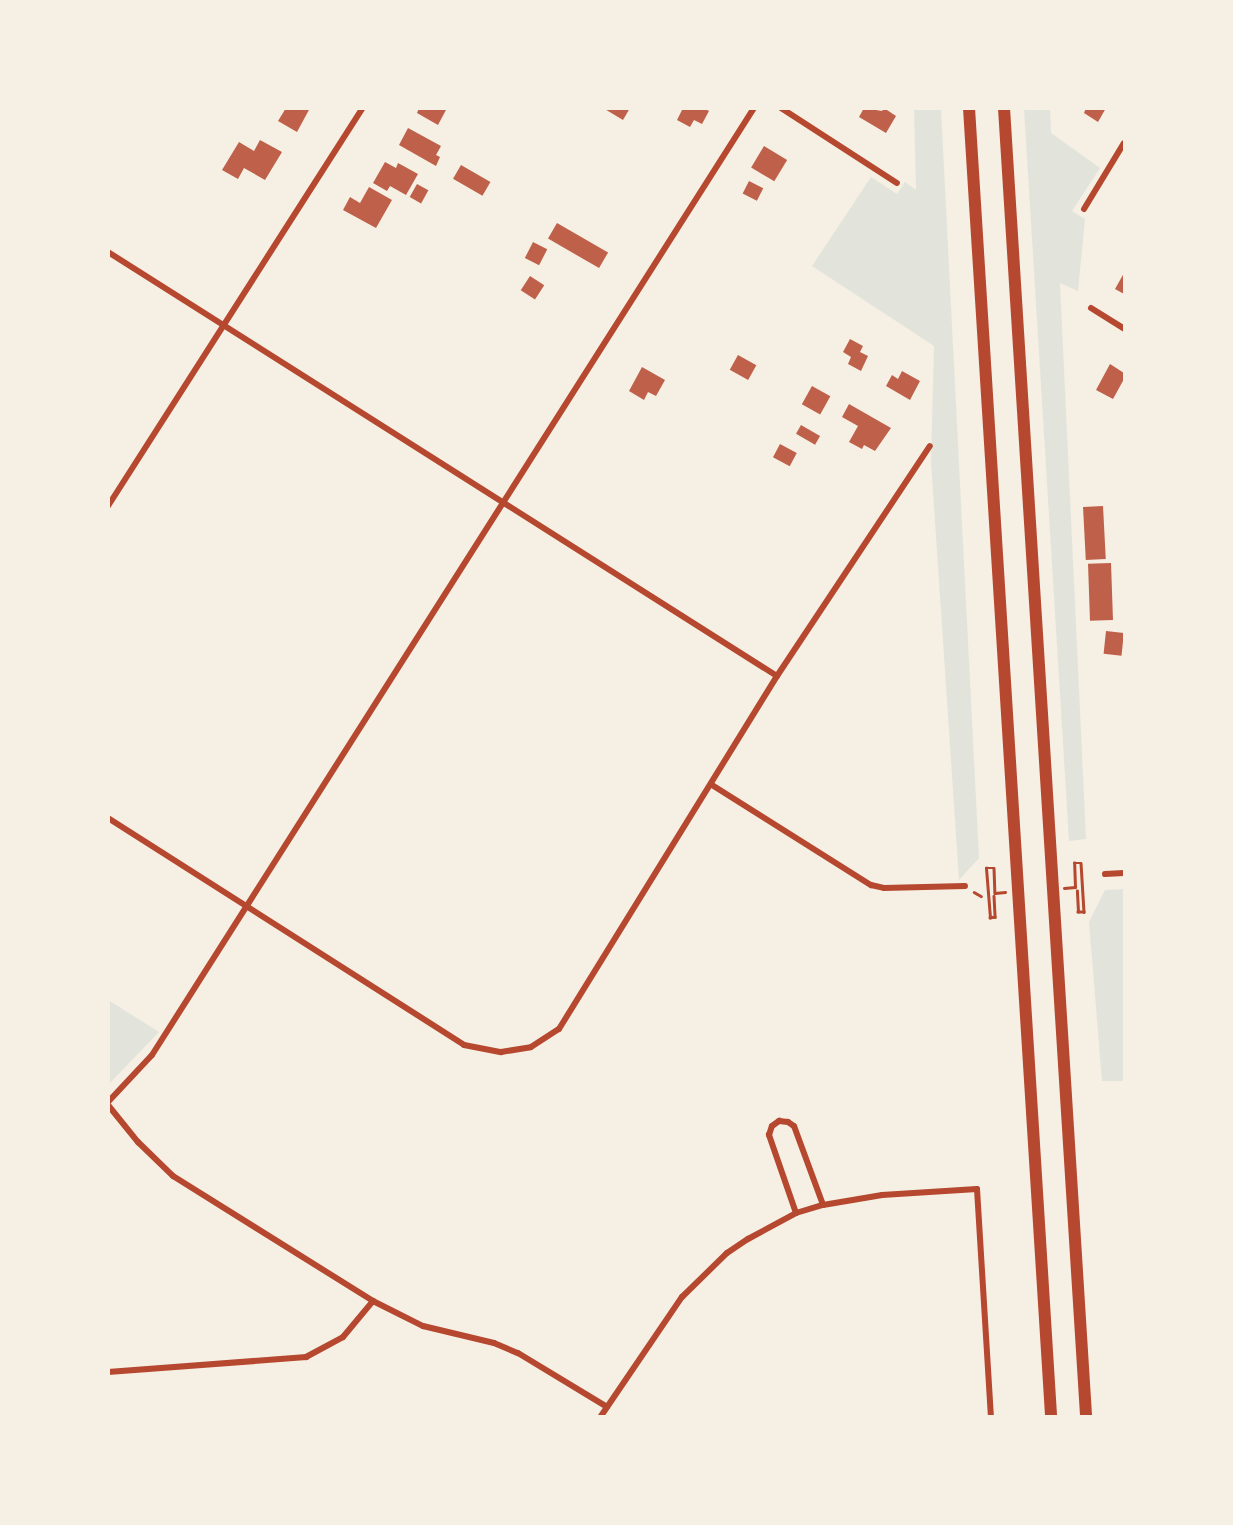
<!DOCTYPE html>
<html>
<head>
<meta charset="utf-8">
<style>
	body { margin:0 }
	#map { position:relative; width:1233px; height:1525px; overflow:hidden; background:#f6efe4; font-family:Poppins,sans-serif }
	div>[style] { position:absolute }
	.green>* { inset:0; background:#e2e4dc }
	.building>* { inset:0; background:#bf614a; transform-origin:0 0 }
	.path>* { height:2.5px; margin:-1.25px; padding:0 1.25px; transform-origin:1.25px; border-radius:1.25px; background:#b5482f }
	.minor>* { height:6px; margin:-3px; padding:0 3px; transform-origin:3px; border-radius:3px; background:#b5482f }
	.motorway>* { height:12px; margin:-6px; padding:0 6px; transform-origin:6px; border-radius:6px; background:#b5482f }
	span { translate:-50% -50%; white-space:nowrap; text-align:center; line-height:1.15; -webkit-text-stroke:7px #f6efe4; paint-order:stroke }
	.frame { position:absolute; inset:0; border:110px solid #f6efe4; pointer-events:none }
</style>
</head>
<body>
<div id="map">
	<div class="green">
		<i style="clip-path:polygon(914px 109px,941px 109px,979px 858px,959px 880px,931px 462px,934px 346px,812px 266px,871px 177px,897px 194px,905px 182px,916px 190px)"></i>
		<i style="clip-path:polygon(1024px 109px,1050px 109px,1051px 133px,1100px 168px,1072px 211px,1085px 219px,1078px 291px,1060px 283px,1086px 839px,1069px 841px)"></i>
		<i style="clip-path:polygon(1124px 889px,1124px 1081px,1102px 1081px,1089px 922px,1105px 890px)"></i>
		<i style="clip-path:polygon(108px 1000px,159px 1032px,109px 1084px,108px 1084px)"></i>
	</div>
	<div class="building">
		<i style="clip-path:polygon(286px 108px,310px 108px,297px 132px,278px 121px)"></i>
		<i style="clip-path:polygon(419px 108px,447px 108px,438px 125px,417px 113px)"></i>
		<i style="clip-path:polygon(603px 108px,630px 108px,623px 120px)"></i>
		<i style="clip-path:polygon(679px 108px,704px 108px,709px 111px,702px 124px,694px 120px,690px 127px,677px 120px,682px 110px)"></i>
		<i style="clip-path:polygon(864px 108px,882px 111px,884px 108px,896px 116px,886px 133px,859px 117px)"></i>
		<i style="clip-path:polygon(1086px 108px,1106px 108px,1098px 122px,1084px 113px)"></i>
		<i style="clip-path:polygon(408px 128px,441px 146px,436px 155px,440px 157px,436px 166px,399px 145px)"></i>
		<i style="clip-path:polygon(260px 140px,282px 152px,265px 180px,244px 168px,238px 179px,222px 170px,239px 142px,254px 151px)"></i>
		<i style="left:764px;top:146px;width:27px;height:25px;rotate:31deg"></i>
		<i style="clip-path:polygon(385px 162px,396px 168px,398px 163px,418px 174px,406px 195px,390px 186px,387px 191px,373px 183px)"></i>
		<i style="left:461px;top:165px;width:34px;height:16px;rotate:30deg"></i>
		<i style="left:749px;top:181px;width:16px;height:14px;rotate:27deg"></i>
		<i style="left:417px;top:184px;width:13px;height:15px;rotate:29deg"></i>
		<i style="clip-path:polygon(369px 187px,392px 200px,376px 228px,343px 210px,350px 197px,360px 203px)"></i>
		<i style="left:557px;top:223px;width:59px;height:18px;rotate:30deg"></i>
		<i style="left:533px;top:242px;width:16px;height:18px;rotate:27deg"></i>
		<i style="clip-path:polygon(1124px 273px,1124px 294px,1115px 289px)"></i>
		<i style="left:530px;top:276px;width:17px;height:17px;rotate:33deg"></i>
		<i style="clip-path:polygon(850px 339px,863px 346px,860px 352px,868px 356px,861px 371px,848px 364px,851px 357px,843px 352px)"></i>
		<i style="left:738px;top:355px;width:21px;height:17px;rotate:29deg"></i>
		<i style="clip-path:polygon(1110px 364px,1124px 373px,1124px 379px,1113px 399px,1096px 390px)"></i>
		<i style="clip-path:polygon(642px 367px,665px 380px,656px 396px,648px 392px,644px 400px,629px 391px)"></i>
		<i style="clip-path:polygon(902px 371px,920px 381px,910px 400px,886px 386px,892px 375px,898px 379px)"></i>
		<i style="left:812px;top:386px;width:21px;height:21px;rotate:29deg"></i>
		<i style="clip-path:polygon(849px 404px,891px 428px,875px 451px,864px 445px,862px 449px,849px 442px,858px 426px,842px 417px)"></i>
		<i style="left:801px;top:425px;width:22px;height:10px;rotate:30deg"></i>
		<i style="left:780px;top:444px;width:19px;height:15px;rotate:28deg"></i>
		<i style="left:1103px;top:506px;width:53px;height:20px;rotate:87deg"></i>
		<i style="left:1111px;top:563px;width:57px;height:23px;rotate:88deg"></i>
		<i style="left:1106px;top:631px;width:18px;height:23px;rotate:6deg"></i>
	</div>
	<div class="path">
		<i style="left:1064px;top:888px;width:11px;rotate:-5deg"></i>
		<i style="left:1075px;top:887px;width:24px;rotate:-92deg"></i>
		<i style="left:1074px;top:863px;width:7px"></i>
		<i style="left:1081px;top:863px;width:49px;rotate:86.5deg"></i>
		<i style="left:1084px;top:912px;width:6px;rotate:180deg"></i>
		<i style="left:1078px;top:912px;width:21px;rotate:-93deg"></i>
		<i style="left:974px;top:892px;width:8px;rotate:30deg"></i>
		<i style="left:994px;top:896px;width:21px;rotate:87deg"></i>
		<i style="left:995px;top:917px;width:5px;rotate:169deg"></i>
		<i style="left:990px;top:918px;width:50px;rotate:-94.6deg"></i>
		<i style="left:986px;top:868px;width:8px"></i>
		<i style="left:994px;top:868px;width:25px;rotate:88deg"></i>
		<i style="left:995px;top:893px;width:10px;rotate:-6deg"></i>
	</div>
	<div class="minor">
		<i style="left:781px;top:108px;width:138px;rotate:32.9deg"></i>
		<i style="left:1084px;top:209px;width:77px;rotate:-58.8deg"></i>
		<i style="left:108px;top:252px;width:792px;rotate:32.37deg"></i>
		<i style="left:1091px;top:308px;width:39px;rotate:32deg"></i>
		<i style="left:108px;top:506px;width:473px;rotate:-57.4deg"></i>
		<i style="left:712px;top:785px;width:188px;rotate:32.2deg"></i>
		<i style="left:871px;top:885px;width:13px;rotate:13deg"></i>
		<i style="left:884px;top:888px;width:81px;rotate:-1.4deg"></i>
		<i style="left:108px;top:818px;width:422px;rotate:32.5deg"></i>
		<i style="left:464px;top:1045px;width:38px;rotate:11deg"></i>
		<i style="left:501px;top:1052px;width:30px;rotate:-9deg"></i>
		<i style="left:531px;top:1047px;width:33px;rotate:-33deg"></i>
		<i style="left:559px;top:1029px;width:415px;rotate:-58.3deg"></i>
		<i style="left:777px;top:676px;width:276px;rotate:-56.4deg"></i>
		<i style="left:1105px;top:874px;width:19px;rotate:-3deg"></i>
		<i style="left:108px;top:1102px;width:64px;rotate:-46.9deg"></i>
		<i style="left:152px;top:1055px;width:1122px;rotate:-57.56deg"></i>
		<i style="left:108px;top:1105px;width:48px;rotate:51deg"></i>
		<i style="left:138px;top:1142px;width:49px;rotate:44.2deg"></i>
		<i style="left:173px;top:1176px;width:236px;rotate:32deg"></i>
		<i style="left:373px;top:1301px;width:56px;rotate:26.6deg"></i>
		<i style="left:423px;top:1326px;width:73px;rotate:13.5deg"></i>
		<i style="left:494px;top:1343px;width:26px;rotate:23deg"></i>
		<i style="left:518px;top:1353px;width:104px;rotate:31.2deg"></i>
		<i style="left:796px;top:1213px;width:83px;rotate:-109.1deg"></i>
		<i style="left:769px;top:1135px;width:9px;rotate:-72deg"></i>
		<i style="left:772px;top:1126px;width:9px;rotate:-36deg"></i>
		<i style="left:779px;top:1121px;width:9px;rotate:6deg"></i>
		<i style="left:788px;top:1122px;width:7px;rotate:34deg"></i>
		<i style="left:794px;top:1126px;width:84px;rotate:69.8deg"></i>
		<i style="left:108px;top:1372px;width:199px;rotate:-4.3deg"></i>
		<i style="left:306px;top:1357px;width:42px;rotate:-28.4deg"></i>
		<i style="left:343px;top:1337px;width:47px;rotate:-50.2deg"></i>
		<i style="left:601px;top:1416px;width:144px;rotate:-55.8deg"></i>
		<i style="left:682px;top:1297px;width:63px;rotate:-44.4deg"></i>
		<i style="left:727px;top:1253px;width:25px;rotate:-34deg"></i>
		<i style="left:748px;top:1239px;width:55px;rotate:-28.4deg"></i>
		<i style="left:796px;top:1213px;width:28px;rotate:-17deg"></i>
		<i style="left:823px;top:1205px;width:60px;rotate:-9.6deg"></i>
		<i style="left:882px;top:1195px;width:95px;rotate:-3.6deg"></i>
		<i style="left:977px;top:1189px;width:227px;rotate:86.5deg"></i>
	</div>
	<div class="motorway">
		<i style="left:969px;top:108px;width:1311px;rotate:86.41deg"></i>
		<i style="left:1004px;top:108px;width:1311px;rotate:86.41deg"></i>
	</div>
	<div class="frame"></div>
</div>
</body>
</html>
